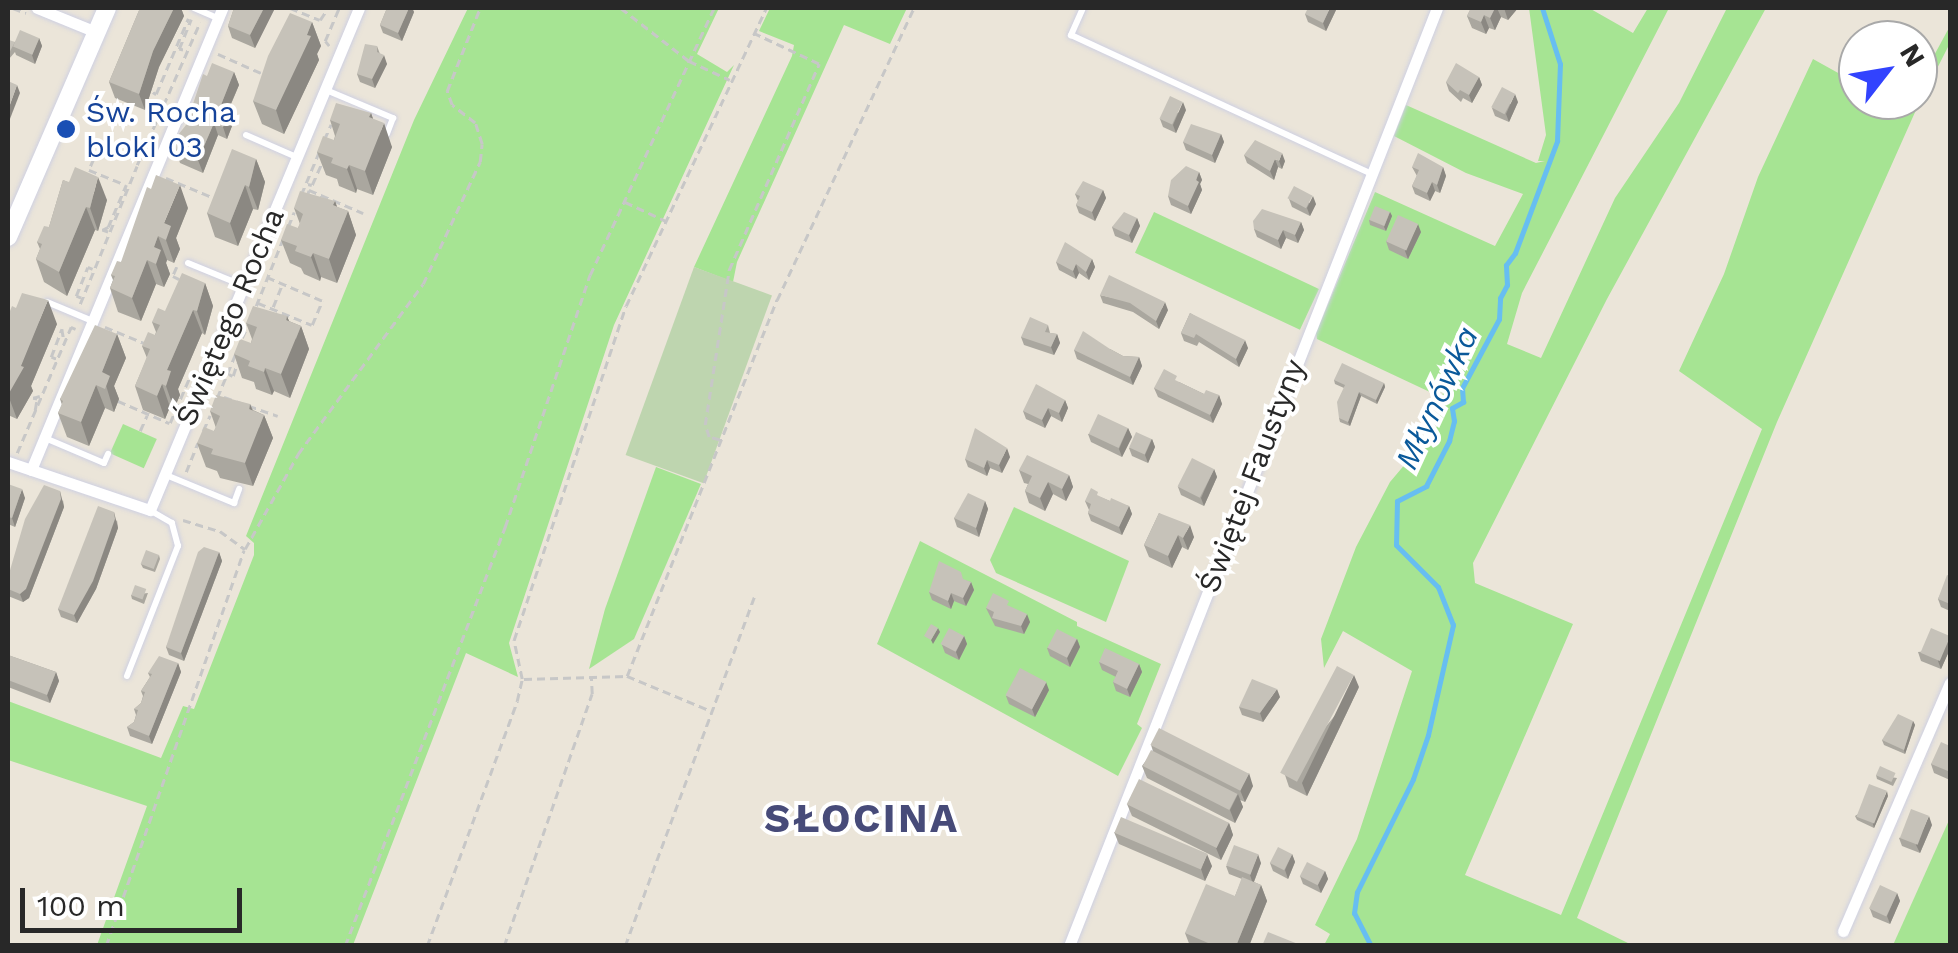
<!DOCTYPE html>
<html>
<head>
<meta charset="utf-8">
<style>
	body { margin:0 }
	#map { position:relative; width:1958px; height:953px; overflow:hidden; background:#ebe5d9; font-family:"Work Sans",sans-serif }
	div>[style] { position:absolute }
	.green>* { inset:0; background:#a6e493; transform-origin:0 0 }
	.cemetery>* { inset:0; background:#bed5af; transform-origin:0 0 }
	.stream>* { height:5px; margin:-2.5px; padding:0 2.5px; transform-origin:2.5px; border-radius:2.5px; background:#67bef1 }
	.path>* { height:2.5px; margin-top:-1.25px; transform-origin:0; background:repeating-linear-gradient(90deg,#c7c7c7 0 8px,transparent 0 13px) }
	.roads { filter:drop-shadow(0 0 2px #ced0e2) drop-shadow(0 0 2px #ced0e2) }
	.lane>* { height:6px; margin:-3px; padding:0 3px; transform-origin:3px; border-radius:3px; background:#fff }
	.street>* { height:11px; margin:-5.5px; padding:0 5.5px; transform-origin:5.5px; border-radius:5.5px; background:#fff }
	.secondary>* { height:18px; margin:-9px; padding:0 9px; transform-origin:9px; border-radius:9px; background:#fff }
	.wall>* { inset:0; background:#aaa79f }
	.shaded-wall>* { inset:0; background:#8b8882 }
	.building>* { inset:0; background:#c6c2b9; transform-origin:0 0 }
	.dots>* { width:28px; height:28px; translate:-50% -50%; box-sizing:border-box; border:5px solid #fff; border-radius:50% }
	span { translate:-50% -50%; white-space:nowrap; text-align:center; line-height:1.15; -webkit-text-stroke:8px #fff; paint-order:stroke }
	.transit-label { font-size:30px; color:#164399 }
	.left { translate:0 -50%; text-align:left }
	.street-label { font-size:30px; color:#282828 }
	.water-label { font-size:32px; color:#0a599a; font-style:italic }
	.district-label { font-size:40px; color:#474b79; font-weight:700; letter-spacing:2.5px }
	.frame { position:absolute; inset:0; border:10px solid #282828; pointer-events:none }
	.north { position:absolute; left:1838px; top:20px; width:100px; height:100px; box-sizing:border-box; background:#fff; border:2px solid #a9a9a9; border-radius:50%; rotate:59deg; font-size:28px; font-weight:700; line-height:40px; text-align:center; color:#282828 }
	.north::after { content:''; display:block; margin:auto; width:35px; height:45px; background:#3243fe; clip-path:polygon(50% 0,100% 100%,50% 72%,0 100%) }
	.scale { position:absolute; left:20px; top:888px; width:222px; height:45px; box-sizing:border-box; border:5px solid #282828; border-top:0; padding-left:12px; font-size:30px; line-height:35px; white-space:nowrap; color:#282828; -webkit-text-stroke:8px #fff; paint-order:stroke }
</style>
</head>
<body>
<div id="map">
	<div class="green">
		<i style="clip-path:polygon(468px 8px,719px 8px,697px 54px,727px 72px,734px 65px,614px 325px,509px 643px,518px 677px,466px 653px,353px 945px,97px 945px,147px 806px,8px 760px,8px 701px,161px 758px,183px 706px,194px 709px,254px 555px,254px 543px,246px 536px,414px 120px)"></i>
		<i style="clip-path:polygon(770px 8px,907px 8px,890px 44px,844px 25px,737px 262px,733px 282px,694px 267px,792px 56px,794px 45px,759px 31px)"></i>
		<i style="clip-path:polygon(1529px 8px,1589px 8px,1633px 33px,1648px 8px,1669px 8px,1522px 293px,1507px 344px,1541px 358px,1615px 198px,1679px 103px,1727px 8px,1766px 8px,1607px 299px,1473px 563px,1475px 583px,1573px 624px,1465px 875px,1561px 915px,1762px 429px,1679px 371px,1724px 274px,1758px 177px,1813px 59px,1858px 84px,1858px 100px,1888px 100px,1905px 109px,1910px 100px,1918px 100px,1918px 85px,1950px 26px,1950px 43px,1916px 110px,1777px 422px,1577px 918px,1632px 945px,1324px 945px,1330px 934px,1315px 925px,1357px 839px,1412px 671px,1343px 631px,1324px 668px,1321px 639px,1356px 547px,1390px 482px,1439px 424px,1443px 392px,1432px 393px,1317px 339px,1316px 333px,1375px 192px,1495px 246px,1523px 194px,1466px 173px,1394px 136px,1406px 105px,1536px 163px,1545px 161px,1538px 161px,1546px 135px)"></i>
		<i style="left:1154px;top:212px;width:182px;height:45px;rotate:25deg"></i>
		<i style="left:123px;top:424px;width:37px;height:32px;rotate:24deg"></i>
		<i style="clip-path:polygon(656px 467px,701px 484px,634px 639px,589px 669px,605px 609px)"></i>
		<i style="clip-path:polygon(1014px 507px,1129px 561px,1106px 622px,996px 573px,990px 560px)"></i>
		<i style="clip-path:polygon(920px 541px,1077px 622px,1077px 626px,1161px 664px,1137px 724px,1142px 728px,1118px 776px,877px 644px)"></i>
		<i style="clip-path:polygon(1950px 818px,1950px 945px,1893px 945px)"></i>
	</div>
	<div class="cemetery">
		<i style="left:694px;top:267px;width:83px;height:200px;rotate:20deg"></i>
	</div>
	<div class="stream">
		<i style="left:1371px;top:946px;width:37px;rotate:-117deg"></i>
		<i style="left:1354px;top:913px;width:21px;rotate:-82deg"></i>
		<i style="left:1357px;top:892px;width:126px;rotate:-63.6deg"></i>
		<i style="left:1413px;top:779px;width:46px;rotate:-71.2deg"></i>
		<i style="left:1428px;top:735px;width:113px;rotate:-77.2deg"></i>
		<i style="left:1453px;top:625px;width:41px;rotate:-111.5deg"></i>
		<i style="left:1438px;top:587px;width:59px;rotate:-135deg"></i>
		<i style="left:1396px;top:545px;width:44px;rotate:-88.7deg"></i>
		<i style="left:1397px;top:501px;width:33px;rotate:-27deg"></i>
		<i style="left:1426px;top:486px;width:51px;rotate:-62.9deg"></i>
		<i style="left:1449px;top:441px;width:21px;rotate:-76deg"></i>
		<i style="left:1454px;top:421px;width:13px;rotate:-99deg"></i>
		<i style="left:1452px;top:408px;width:13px;rotate:-29deg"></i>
		<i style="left:1463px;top:402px;width:14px;rotate:-94deg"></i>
		<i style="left:1462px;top:388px;width:78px;rotate:-61.8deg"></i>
		<i style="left:1499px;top:319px;width:21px;rotate:-87deg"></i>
		<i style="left:1500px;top:298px;width:15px;rotate:-62deg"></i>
		<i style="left:1507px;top:285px;width:20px;rotate:-93deg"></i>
		<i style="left:1506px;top:265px;width:15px;rotate:-53deg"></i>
		<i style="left:1515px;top:253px;width:120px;rotate:-69.4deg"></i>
		<i style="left:1557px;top:141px;width:77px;rotate:-87.8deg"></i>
		<i style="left:1560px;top:64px;width:59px;rotate:-107.8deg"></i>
	</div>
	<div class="path">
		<i style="left:13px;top:8px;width:14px;rotate:21deg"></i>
		<i style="left:290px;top:8px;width:32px;rotate:22deg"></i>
		<i style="left:320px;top:20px;width:14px;rotate:-56deg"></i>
		<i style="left:621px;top:8px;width:86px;rotate:37.9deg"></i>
		<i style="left:689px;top:61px;width:45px;rotate:24.9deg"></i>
		<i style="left:329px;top:46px;width:6px;rotate:-129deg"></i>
		<i style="left:325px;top:41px;width:36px;rotate:-67deg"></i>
		<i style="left:183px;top:50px;width:4px;rotate:-166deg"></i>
		<i style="left:179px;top:49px;width:32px;rotate:-68deg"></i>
		<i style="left:218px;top:54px;width:47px;rotate:23.8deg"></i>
		<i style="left:153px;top:92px;width:4px;rotate:34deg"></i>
		<i style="left:156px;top:94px;width:82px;rotate:-66.9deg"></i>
		<i style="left:324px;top:140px;width:17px;rotate:-66deg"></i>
		<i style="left:94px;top:159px;width:12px;rotate:114deg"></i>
		<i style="left:89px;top:170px;width:37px;rotate:22deg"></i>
		<i style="left:137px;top:165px;width:156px;rotate:-66.2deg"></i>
		<i style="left:166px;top:178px;width:52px;rotate:22.6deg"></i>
		<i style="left:308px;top:184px;width:4px;rotate:14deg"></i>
		<i style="left:312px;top:185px;width:27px;rotate:-66deg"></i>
		<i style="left:301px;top:195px;width:47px;rotate:-67.3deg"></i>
		<i style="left:307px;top:196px;width:6px;rotate:-72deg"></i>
		<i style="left:309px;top:190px;width:59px;rotate:23.1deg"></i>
		<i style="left:625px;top:202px;width:45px;rotate:24.9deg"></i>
		<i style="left:288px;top:227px;width:16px;rotate:-68deg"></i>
		<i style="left:108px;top:232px;width:6px;rotate:-162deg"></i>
		<i style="left:102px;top:230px;width:7px;rotate:-27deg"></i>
		<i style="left:108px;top:227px;width:46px;rotate:-66.8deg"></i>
		<i style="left:177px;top:267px;width:10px;rotate:114deg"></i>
		<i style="left:173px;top:276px;width:7px;rotate:27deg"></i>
		<i style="left:81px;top:298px;width:5px;rotate:-158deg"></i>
		<i style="left:76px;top:296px;width:31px;rotate:-68deg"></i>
		<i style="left:88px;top:267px;width:5px;rotate:22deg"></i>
		<i style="left:258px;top:303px;width:58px;rotate:22.2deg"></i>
		<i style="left:312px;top:325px;width:26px;rotate:-67deg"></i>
		<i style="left:322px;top:301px;width:66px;rotate:-156.9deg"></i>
		<i style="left:80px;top:304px;width:149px;rotate:-67.6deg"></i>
		<i style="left:256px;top:306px;width:72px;rotate:-68.1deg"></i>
		<i style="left:273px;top:307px;width:22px;rotate:-68deg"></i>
		<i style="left:105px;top:327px;width:42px;rotate:22.3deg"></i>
		<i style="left:242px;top:338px;width:17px;rotate:-65deg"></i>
		<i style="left:56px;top:359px;width:5px;rotate:-158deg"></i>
		<i style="left:51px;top:357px;width:30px;rotate:-69deg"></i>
		<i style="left:62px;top:329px;width:11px;rotate:80deg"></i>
		<i style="left:229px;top:374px;width:4px;rotate:27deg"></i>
		<i style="left:233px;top:376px;width:13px;rotate:-72deg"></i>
		<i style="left:224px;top:397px;width:57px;rotate:19.4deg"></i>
		<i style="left:217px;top:398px;width:47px;rotate:-67.3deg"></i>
		<i style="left:118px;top:401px;width:56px;rotate:23.3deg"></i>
		<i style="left:35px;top:410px;width:11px;rotate:-80deg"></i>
		<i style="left:37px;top:399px;width:4px;rotate:-166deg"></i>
		<i style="left:33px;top:398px;width:7px;rotate:-16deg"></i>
		<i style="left:170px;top:423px;width:53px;rotate:-66.8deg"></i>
		<i style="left:140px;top:431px;width:17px;rotate:-66deg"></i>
		<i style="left:203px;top:431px;width:17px;rotate:-66deg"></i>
		<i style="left:720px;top:440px;width:11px;rotate:-165deg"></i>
		<i style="left:709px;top:437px;width:13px;rotate:-108deg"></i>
		<i style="left:705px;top:425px;width:157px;rotate:-81.2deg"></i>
		<i style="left:729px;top:270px;width:225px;rotate:-66.4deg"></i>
		<i style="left:819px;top:64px;width:71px;rotate:-154.9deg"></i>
		<i style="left:17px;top:453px;width:137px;rotate:-66.8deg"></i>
		<i style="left:71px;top:327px;width:5px;rotate:22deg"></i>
		<i style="left:186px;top:472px;width:31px;rotate:-68deg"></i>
		<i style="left:183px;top:520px;width:39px;rotate:17deg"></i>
		<i style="left:220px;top:531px;width:31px;rotate:36deg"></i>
		<i style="left:245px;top:549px;width:109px;rotate:-60.8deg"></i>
		<i style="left:298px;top:454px;width:211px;rotate:-53.7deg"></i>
		<i style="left:423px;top:284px;width:135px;rotate:-65deg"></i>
		<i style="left:480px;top:162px;width:18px;rotate:-84deg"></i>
		<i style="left:482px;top:144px;width:22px;rotate:-108deg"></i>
		<i style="left:475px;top:123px;width:29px;rotate:-142deg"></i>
		<i style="left:452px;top:105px;width:15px;rotate:-110deg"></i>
		<i style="left:447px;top:91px;width:89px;rotate:-68.3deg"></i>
		<i style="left:627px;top:676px;width:405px;rotate:-68.3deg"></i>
		<i style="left:777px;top:300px;width:323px;rotate:-64.9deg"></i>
		<i style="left:524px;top:679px;width:103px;rotate:-1.7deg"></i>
		<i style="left:627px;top:676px;width:89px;rotate:22.5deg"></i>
		<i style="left:106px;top:946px;width:419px;rotate:-70.8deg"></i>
		<i style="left:345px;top:946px;width:449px;rotate:-69.1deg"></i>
		<i style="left:505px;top:527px;width:266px;rotate:-71.4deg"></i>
		<i style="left:590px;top:275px;width:294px;rotate:-65.1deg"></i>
		<i style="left:427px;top:946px;width:261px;rotate:-69.8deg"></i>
		<i style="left:517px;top:701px;width:23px;rotate:-77deg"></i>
		<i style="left:522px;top:679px;width:40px;rotate:-102deg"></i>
		<i style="left:514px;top:640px;width:352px;rotate:-71.5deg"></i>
		<i style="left:626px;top:306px;width:329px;rotate:-64.8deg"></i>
		<i style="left:504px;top:946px;width:267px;rotate:-70.8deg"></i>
		<i style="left:592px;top:694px;width:17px;rotate:-93deg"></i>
		<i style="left:625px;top:946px;width:372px;rotate:-69.7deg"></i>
	</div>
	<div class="roads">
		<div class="lane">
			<i style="left:194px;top:8px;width:26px;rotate:23deg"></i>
			<i style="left:1083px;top:8px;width:30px;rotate:114deg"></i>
			<i style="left:1071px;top:35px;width:329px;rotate:24.8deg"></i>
			<i style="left:326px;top:90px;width:73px;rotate:22.7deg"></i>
			<i style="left:393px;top:118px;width:17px;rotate:111deg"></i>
			<i style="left:246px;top:135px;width:55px;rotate:23.7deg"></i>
			<i style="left:188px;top:263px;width:58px;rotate:22.2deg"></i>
			<i style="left:47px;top:302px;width:47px;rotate:22.7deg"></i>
			<i style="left:45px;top:438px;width:64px;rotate:23deg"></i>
			<i style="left:104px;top:463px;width:10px;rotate:-66deg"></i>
			<i style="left:166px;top:475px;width:74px;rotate:22.4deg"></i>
			<i style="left:234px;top:503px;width:15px;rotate:-70deg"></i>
			<i style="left:127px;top:676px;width:140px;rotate:-68.6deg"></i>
			<i style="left:178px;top:546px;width:24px;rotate:-105deg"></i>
			<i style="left:172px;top:523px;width:24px;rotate:-150deg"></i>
		</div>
		<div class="street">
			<i style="left:37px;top:8px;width:64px;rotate:22.1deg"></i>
			<i style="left:8px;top:462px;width:150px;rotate:18.7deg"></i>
			<i style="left:150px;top:510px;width:544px;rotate:-67.4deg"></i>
			<i style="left:31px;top:470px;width:500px;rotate:-67.5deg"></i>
			<i style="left:1843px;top:931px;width:270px;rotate:-66.7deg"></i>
			<i style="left:1069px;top:946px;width:1008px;rotate:-68.58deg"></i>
		</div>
		<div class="secondary">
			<i style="left:8px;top:237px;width:249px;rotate:-66.6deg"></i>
		</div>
	</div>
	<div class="wall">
		<i style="clip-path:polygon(140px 8px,181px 8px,184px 16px,159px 67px,145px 110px,115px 98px,109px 82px)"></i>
		<i style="clip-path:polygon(234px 8px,275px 8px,255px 48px,232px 38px,228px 26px)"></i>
		<i style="clip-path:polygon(387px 8px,412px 8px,414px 12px,402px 41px,383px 33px,380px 25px)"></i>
		<i style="clip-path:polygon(1471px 8px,1518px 8px,1508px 20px,1501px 17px,1495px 30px,1489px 28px,1486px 34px,1472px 28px,1467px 16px)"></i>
		<i style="clip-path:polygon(1336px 10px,1326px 31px,1308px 22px,1305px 14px)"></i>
		<i style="clip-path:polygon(312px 22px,321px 46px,317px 54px,319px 60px,284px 134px,262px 124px,253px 101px)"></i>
		<i style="clip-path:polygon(39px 38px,42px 46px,35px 64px,16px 55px,15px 52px,9px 59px,8px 59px,8px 43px)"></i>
		<i style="clip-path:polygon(377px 46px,380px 54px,387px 64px,375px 88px,360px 82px,357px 74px)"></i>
		<i style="clip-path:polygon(234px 72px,239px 85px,227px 114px,232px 126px,227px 139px,218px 135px,203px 173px,180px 163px,176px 151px,207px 76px)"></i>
		<i style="clip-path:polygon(1479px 77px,1482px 85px,1472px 103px,1463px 98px,1461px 102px,1449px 91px,1446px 82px)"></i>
		<i style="clip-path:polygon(1518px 102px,1509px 122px,1495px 116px,1492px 108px)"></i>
		<i style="clip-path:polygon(1186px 110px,1176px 133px,1163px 127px,1160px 119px)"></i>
		<i style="clip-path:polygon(371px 113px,373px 119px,392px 147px,373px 195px,357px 189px,356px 193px,339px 186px,337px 179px,326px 175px,317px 152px,334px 140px,335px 136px,330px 120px)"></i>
		<i style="clip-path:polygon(1221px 134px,1224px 142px,1215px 163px,1186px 150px,1183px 142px)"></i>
		<i style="clip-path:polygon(1244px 155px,1285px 161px,1282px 169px,1278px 167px,1274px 180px,1247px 163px)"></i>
		<i style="clip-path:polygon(256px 159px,265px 182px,258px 210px,253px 209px,238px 246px,215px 237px,207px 213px)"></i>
		<i style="clip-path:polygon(1412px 167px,1443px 167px,1446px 176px,1440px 193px,1435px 191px,1430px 201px,1415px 194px,1412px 186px,1417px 176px)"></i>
		<i style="clip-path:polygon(1199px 172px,1202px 180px,1200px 184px,1202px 190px,1191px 214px,1171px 205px,1168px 196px)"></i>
		<i style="clip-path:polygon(63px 180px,107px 200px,98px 231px,95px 230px,67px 296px,44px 282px,36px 259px,40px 249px,37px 242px,49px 227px)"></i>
		<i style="clip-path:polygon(1103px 190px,1106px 198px,1095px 221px,1079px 213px,1076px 205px,1078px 201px,1075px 194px)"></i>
		<i style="clip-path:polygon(1289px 199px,1316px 204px,1310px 216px,1292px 207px)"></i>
		<i style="clip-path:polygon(335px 201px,337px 207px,348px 211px,356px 235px,337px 283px,321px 277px,320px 281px,304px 274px,301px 268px,290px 263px,281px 240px,298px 228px,300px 224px,294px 208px)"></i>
		<i style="clip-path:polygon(188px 208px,176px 238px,180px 249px,174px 263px,167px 260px,166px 263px,170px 274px,164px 287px,156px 284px,141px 321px,118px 312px,110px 288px,113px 280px,111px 275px,121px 262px)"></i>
		<i style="clip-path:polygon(1390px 212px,1392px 216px,1386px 231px,1370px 225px,1369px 220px)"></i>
		<i style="clip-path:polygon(1137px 218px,1140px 226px,1132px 243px,1115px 236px,1112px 227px)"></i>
		<i style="clip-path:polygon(1301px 222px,1304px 230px,1298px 243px,1286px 238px,1281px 249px,1257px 237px,1254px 229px)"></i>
		<i style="clip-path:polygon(1421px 232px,1408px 259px,1389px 250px,1386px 241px)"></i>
		<i style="clip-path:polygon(1092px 259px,1095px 267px,1089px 280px,1079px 273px,1076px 279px,1059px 270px,1056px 262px)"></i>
		<i style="clip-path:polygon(205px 283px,213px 306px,205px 335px,202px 333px,178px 389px,180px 395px,174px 409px,170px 407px,165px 419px,143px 410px,135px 386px,147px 358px,142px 346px,155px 335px,156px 332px,152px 322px)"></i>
		<i style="clip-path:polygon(1100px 295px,1168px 310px,1159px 329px,1133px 312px,1103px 303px)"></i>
		<i style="clip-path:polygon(1190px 313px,1248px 348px,1239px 367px,1199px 342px,1197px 346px,1184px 341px,1181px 333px)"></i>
		<i style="clip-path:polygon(8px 316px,57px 324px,31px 386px,33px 391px,17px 419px,8px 415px)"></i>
		<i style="clip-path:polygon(287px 316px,289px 321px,301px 326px,309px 349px,290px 398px,274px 391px,272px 395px,256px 389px,254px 382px,242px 378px,234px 354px,251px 343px,252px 339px,246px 323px)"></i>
		<i style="clip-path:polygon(1048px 325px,1050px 333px,1057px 334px,1060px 343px,1054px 355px,1024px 345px,1021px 337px)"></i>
		<i style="clip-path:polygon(117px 334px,126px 358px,114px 386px,119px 399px,114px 412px,105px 408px,89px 446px,67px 437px,58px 413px,62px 405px,60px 399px)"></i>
		<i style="clip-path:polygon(1110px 349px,1123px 356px,1139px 357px,1142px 366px,1133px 385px,1077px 359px,1074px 350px)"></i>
		<i style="clip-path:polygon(1334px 380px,1384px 383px,1385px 387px,1377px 404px,1361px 396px,1350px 426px,1340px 422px,1339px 418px,1344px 388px,1335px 384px)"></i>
		<i style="clip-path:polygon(1179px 382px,1204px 394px,1219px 395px,1222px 404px,1213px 423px,1158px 397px,1154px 388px)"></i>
		<i style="clip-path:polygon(1065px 400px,1068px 408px,1062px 422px,1051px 416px,1045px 428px,1026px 419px,1023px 411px)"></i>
		<i style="clip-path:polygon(250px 404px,253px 410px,264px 415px,273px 438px,253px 486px,220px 478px,217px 471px,206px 467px,197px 443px,214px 431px,216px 428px,210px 411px)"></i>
		<i style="clip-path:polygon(1128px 428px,1132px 437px,1122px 457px,1091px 442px,1088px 434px)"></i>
		<i style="clip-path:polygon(1152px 439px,1155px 447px,1148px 463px,1132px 456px,1129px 448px)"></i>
		<i style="clip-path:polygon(1010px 457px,1002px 473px,990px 468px,987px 476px,968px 467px,965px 459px)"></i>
		<i style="clip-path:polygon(1214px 469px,1217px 477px,1204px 506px,1181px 495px,1178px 487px)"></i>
		<i style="clip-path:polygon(1019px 470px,1069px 475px,1073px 487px,1066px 501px,1053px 494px,1045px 511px,1029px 503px,1025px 491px,1028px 484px,1024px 483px)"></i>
		<i style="clip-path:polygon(8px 484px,25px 498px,15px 527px,8px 524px)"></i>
		<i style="clip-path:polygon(1100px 497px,1110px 501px,1129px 506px,1132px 514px,1122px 535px,1091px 521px,1088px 513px,1089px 510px,1085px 501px)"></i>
		<i style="clip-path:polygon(63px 500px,64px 507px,29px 598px,23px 602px,8px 596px,8px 577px)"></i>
		<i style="clip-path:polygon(985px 501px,988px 509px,979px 537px,957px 527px,954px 518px)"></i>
		<i style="clip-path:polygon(1159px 513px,1194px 537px,1188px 550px,1182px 547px,1172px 568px,1149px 557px,1144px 545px)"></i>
		<i style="clip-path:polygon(117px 520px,118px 528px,96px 589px,77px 623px,61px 617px,58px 609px)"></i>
		<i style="clip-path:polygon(219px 552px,222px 561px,184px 661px,169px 655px,166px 647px)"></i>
		<i style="clip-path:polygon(159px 555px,160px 559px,155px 572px,143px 568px,141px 564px)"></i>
		<i style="clip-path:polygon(1950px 576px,1950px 611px,1941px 607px,1938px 599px)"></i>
		<i style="clip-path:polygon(964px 580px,971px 582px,974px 590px,966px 606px,954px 601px,951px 609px,932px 600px,929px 592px)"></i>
		<i style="clip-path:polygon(148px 593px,144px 604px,132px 599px,131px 595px)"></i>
		<i style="clip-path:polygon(1011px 607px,1030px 622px,1024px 634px,995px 626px,986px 608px)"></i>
		<i style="clip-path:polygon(964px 636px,967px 644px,959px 660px,945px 653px,942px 645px)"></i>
		<i style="clip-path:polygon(1077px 639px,1080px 647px,1070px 667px,1050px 656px,1047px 648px)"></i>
		<i style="clip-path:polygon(1950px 649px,1941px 669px,1921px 661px,1918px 652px)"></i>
		<i style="clip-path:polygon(8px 655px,56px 672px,59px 681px,50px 703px,8px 687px)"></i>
		<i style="clip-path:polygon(1099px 662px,1139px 664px,1142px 672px,1130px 697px,1116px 691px,1113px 682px,1116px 677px,1102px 670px)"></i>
		<i style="clip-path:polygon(178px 663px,181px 672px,152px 744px,130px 736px,127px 727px,134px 722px,136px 715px,134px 709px,141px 703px,143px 696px,141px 691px,150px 677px,148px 673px)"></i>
		<i style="clip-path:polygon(1359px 687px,1307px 796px,1289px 787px,1285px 775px)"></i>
		<i style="clip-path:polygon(1049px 690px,1035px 717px,1009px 704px,1006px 696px)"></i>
		<i style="clip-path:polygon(1280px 697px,1263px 722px,1242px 715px,1239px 707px)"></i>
		<i style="clip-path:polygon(1913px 721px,1915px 725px,1905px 754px,1884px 745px,1882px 740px)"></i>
		<i style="clip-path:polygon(1151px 745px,1253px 786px,1245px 802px,1240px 800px,1243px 807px,1235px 823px,1147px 778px,1142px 766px,1153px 751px)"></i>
		<i style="clip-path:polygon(1950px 746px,1950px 780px,1934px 773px,1931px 764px)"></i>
		<i style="clip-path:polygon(1876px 775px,1897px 778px,1893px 786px,1877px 779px)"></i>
		<i style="clip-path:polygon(1888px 796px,1874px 828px,1857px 820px,1855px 816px)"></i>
		<i style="clip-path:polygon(1127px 804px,1229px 823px,1233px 835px,1221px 860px,1132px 816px)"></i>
		<i style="clip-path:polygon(1932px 825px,1920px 853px,1902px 846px,1899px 838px)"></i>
		<i style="clip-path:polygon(1114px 832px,1212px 866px,1205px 881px,1119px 844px)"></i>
		<i style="clip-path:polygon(1292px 854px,1295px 862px,1288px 879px,1273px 871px,1270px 863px)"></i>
		<i style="clip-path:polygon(1261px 863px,1254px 882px,1261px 885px,1267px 901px,1249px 946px,1190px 946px,1185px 933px,1235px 896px,1242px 879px,1229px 874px,1226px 866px)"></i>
		<i style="clip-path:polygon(1325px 871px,1328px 879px,1321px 893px,1303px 884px,1300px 876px)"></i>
		<i style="clip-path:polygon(1897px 893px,1900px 901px,1890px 924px,1873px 917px,1870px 909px)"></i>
	</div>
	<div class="shaded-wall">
		<i style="clip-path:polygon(174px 8px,181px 8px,184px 16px,159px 67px,145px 110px,139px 94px,153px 51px)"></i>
		<i style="clip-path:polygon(264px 8px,275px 8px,255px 48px,250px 35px)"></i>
		<i style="clip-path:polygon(409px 8px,412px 8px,414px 12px,402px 41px,398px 33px)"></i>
		<i style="clip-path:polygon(1330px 8px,1335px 8px,1336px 10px,1326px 31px,1323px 23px)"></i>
		<i style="clip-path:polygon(1495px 8px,1497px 8px,1501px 17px,1495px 30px,1490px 18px)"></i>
		<i style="clip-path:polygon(1504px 8px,1518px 8px,1508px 20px)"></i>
		<i style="clip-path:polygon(1484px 15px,1489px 28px,1486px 34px,1481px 22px)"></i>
		<i style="clip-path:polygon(312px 22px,321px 46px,317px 54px,319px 60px,284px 134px,276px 110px)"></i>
		<i style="clip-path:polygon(39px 38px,42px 46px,35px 64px,32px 55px)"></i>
		<i style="clip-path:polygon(384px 55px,387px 64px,375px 88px,372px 79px)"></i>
		<i style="clip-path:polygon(234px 72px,239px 85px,223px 122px,219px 110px)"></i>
		<i style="clip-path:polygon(1479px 77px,1482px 85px,1472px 103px,1469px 95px)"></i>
		<i style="clip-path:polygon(17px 85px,20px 93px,8px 124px,8px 110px)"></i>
		<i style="clip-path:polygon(1515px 94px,1518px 102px,1509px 122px,1506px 114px)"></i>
		<i style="clip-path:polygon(1183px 102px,1186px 110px,1176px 133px,1173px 125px)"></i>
		<i style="clip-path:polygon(371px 113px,379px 136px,384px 123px,392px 147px,373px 195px,365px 171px,369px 117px)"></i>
		<i style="clip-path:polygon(228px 114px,232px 126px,227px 139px,223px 127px)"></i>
		<i style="clip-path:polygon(214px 123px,218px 135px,203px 173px,198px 160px)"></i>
		<i style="clip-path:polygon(1221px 134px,1224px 142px,1215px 163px,1212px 155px)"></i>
		<i style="clip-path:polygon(1282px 153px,1285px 161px,1282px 169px,1279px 161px)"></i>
		<i style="clip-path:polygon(256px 159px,265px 182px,258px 210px,249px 187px)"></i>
		<i style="clip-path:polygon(1275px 159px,1278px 167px,1274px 180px,1270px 171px)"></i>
		<i style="clip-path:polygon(349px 165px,357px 189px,356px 193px,347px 169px)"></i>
		<i style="clip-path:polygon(1443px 167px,1446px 176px,1440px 193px,1437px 185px)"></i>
		<i style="clip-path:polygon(1199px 172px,1202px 180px,1200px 184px,1202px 190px,1191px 214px,1188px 206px)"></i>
		<i style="clip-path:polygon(98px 177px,107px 200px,98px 231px,90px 208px)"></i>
		<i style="clip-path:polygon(1432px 182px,1435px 191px,1430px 201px,1427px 193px)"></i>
		<i style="clip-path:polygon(180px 185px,188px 208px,176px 238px,180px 249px,174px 263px,166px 240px,164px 223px)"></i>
		<i style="clip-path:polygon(245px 185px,253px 209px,238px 246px,230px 223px)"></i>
		<i style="clip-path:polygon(1103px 190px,1106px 198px,1095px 221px,1092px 212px)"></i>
		<i style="clip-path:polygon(1313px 196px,1316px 204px,1310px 216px,1307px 208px)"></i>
		<i style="clip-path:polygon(335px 201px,343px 224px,348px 211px,356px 235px,337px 283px,329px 259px,333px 205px)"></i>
		<i style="clip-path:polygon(86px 207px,95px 230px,67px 296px,59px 272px)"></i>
		<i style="clip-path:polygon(1390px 212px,1392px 216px,1386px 231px,1384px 227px)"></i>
		<i style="clip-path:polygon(1137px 218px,1140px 226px,1132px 243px,1129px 235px)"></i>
		<i style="clip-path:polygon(1301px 222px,1304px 230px,1298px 243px,1295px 235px)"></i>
		<i style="clip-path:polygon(1418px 224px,1421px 232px,1408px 259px,1405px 251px)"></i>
		<i style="clip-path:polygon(1283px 230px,1286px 238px,1281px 249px,1278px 240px)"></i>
		<i style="clip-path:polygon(158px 236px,167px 260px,166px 263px,170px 274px,164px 287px,156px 264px,154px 247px)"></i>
		<i style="clip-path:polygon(313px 253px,321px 277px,320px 281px,311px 257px)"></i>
		<i style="clip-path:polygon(1092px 259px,1095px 267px,1089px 280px,1086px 272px)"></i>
		<i style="clip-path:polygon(147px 260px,156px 284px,141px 321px,132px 298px)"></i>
		<i style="clip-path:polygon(1076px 264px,1079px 273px,1076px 279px,1073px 271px)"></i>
		<i style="clip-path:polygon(205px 283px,213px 306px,205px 335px,197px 311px)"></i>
		<i style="clip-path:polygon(48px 300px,57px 324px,31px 386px,33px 391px,17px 419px,8px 395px)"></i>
		<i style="clip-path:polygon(1165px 302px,1168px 310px,1159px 329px,1156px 321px)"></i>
		<i style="clip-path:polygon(193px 310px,202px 333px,178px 389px,180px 395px,174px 409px,166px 386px,167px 370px)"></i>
		<i style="clip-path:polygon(287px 316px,296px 339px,301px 326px,309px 349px,290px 398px,281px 374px)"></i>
		<i style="clip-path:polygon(117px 334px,126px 358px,114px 386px,119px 399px,114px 412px,102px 372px)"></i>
		<i style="clip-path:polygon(1057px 334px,1060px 343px,1054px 355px,1051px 347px)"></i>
		<i style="clip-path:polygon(1245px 340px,1248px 348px,1239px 367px,1236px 359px)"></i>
		<i style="clip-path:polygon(1139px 357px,1142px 366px,1133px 385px,1130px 377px)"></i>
		<i style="clip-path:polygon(265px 368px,274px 391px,272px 395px,264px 372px)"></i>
		<i style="clip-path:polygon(1384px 383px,1385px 387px,1377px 404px,1376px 400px)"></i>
		<i style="clip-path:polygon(162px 384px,170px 407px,165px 419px,157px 396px)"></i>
		<i style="clip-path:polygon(96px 385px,105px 408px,89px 446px,81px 422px)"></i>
		<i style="clip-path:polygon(1359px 392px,1361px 396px,1350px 426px,1348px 422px)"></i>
		<i style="clip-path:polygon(1219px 395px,1222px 404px,1213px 423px,1210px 415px)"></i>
		<i style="clip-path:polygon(1065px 400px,1068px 408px,1062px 422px,1059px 413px)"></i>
		<i style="clip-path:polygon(250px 404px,259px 428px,264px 415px,273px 438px,253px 486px,245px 463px)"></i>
		<i style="clip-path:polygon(1048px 408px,1051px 416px,1045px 428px,1042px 420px)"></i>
		<i style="clip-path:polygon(1128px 428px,1132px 437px,1122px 457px,1119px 449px)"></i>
		<i style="clip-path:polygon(1152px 439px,1155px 447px,1148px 463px,1145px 455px)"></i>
		<i style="clip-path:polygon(1007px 448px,1010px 457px,1002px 473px,999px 465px)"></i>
		<i style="clip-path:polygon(987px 460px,990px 468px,987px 476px,984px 468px)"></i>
		<i style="clip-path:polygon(1214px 469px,1217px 477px,1204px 506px,1201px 498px)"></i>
		<i style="clip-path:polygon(1069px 475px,1073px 487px,1066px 501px,1062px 489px)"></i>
		<i style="clip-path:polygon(1048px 482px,1053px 494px,1045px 511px,1040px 498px)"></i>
		<i style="clip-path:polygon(22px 489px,25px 498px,15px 527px,12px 518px)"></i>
		<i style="clip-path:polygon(60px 491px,64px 507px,29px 598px,23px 602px,20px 594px)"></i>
		<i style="clip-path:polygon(985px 501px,988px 509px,979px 537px,976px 528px)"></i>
		<i style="clip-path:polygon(1129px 506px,1132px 514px,1122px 535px,1119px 527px)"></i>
		<i style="clip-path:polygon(114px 512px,118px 528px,96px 589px,77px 623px,74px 615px)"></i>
		<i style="clip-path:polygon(1190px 525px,1194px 537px,1188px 550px,1183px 538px)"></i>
		<i style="clip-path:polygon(1178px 535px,1182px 547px,1172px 568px,1168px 556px)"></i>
		<i style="clip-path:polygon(219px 552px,222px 561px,184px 661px,181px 653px)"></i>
		<i style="clip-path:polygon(971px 582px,974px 590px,966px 606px,963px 598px)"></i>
		<i style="clip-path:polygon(951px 593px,954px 601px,951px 609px,948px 601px)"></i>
		<i style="clip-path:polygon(1027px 614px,1030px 622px,1024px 634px,1021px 626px)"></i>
		<i style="clip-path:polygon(938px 628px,940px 632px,933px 644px,931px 640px)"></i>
		<i style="clip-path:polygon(964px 636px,967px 644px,959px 660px,956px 652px)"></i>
		<i style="clip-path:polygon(1950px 636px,1950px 649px,1941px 669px,1938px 661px)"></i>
		<i style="clip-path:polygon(1077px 639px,1080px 647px,1070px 667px,1067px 658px)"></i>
		<i style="clip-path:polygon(178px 663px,181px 672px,152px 744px,149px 736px)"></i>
		<i style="clip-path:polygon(1139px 664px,1142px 672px,1130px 697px,1127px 689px)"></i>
		<i style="clip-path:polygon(56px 672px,59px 681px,50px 703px,47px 695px)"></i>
		<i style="clip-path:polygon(1354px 675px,1359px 687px,1307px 796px,1302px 783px)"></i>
		<i style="clip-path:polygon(1046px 682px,1049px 690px,1035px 717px,1032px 709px)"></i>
		<i style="clip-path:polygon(1277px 689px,1280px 697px,1263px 722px,1260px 713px)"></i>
		<i style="clip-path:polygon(1913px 721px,1915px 725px,1905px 754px,1904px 750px)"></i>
		<i style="clip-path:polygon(1249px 773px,1253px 786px,1245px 802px,1240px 790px)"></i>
		<i style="clip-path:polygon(1887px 791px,1888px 796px,1874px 828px,1873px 824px)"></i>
		<i style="clip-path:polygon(1238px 794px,1243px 807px,1235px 823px,1230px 810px)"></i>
		<i style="clip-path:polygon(1929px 816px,1932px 825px,1920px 853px,1916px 845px)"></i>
		<i style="clip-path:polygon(1229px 823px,1233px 835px,1221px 860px,1216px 848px)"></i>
		<i style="clip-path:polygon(1207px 854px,1212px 866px,1205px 881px,1201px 869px)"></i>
		<i style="clip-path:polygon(1258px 854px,1261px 863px,1253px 884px,1250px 875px)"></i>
		<i style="clip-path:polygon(1292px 854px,1295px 862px,1288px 879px,1285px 870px)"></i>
		<i style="clip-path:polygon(1325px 871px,1328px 879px,1321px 893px,1318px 885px)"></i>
		<i style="clip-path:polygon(1261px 885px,1267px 901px,1249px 946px,1236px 946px)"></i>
		<i style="clip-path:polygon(1897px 893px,1900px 901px,1890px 924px,1887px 916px)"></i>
	</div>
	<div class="building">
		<i style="clip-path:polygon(140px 8px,174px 8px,153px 51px,139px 94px,109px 82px)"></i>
		<i style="clip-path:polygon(234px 8px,264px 8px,250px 35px,228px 26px)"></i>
		<i style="clip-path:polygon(387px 8px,409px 8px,398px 33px,380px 25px)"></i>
		<i style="clip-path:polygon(1308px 8px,1330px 8px,1323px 23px,1305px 14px)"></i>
		<i style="clip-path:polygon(1471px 8px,1495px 8px,1490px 18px,1484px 15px,1481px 22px,1467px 16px)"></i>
		<i style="clip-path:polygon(290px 13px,312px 22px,307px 35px,311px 36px,276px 110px,253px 101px,268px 56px)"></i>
		<i style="left:20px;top:30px;width:21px;height:18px;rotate:23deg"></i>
		<i style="clip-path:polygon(9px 40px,15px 42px,8px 55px,8px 43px)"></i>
		<i style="clip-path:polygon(365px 44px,377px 46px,377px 52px,384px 55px,372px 79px,357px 74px)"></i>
		<i style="clip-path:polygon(212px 63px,234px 72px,219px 110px,228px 114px,223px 127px,214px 123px,198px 160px,176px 151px,178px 135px,186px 125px,203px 74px,207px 76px)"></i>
		<i style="clip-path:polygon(1456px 63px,1479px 77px,1469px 95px,1460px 90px,1458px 93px,1446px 82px)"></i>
		<i style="clip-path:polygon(8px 81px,17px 85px,8px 110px)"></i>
		<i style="left:1502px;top:87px;width:15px;height:23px;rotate:28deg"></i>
		<i style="left:1170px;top:96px;width:14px;height:25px;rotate:25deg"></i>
		<i style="clip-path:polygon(336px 103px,371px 113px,369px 117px,384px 123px,365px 171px,349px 165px,347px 169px,331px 163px,333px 158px,317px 152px,323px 136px,334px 140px,340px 124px,330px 120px)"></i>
		<i style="clip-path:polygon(1191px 124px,1221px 134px,1212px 155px,1183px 142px)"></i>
		<i style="clip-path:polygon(1255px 140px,1282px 153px,1279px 161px,1275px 159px,1270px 171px,1244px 155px)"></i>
		<i style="clip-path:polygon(232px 149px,256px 159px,249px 187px,245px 185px,230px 223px,207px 213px)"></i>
		<i style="clip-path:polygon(1418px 153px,1443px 167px,1437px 185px,1432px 182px,1427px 193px,1412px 186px,1419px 170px,1412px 167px)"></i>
		<i style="clip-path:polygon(1186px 166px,1199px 172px,1196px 180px,1199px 182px,1188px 206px,1168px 196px,1171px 180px)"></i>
		<i style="clip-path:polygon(75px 167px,98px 177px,90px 208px,86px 207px,59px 272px,36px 259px,42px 244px,37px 242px,44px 226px,49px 227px,63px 180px,69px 182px)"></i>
		<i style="clip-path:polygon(156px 175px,180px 185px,164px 223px,171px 226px,166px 240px,158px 236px,154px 247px,161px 250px,156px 264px,147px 260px,132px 298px,110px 288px,115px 276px,111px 275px,117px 261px,121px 262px,147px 187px,151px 189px)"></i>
		<i style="clip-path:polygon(1083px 181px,1103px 190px,1092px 212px,1076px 205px,1080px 196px,1075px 194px)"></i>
		<i style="left:1294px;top:186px;width:21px;height:14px;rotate:28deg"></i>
		<i style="clip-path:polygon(300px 191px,335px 201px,333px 205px,348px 211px,329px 259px,313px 253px,311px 257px,295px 251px,297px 246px,281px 240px,287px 224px,298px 228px,303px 214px,294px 208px)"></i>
		<i style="left:1375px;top:206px;width:16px;height:15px;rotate:22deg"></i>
		<i style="clip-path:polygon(1262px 209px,1301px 222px,1295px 235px,1283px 230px,1278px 240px,1254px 229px,1253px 221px)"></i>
		<i style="clip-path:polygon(1124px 212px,1137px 218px,1129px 235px,1112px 227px)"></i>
		<i style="left:1398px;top:215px;width:22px;height:29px;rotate:24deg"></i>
		<i style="clip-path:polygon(1065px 242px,1092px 259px,1086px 272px,1076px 264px,1073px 271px,1056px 262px)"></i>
		<i style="clip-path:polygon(182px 273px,205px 283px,197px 311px,193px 310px,167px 370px,171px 371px,166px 386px,162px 384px,157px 396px,135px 386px,150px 349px,142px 346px,148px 332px,155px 335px,160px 325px,152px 322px,158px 308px,165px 311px)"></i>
		<i style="clip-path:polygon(1109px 275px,1165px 302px,1156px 321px,1130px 303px,1100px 295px)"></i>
		<i style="clip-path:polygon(22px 293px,48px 300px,21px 366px,24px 367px,8px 395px,8px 328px,9px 324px,8px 324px,8px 316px,12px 306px,16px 308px)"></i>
		<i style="clip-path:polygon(253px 306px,287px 316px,286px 320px,301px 326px,281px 374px,265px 368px,264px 372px,248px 366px,250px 361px,234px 354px,240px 339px,251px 343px,257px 327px,246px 323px)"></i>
		<i style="clip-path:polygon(1190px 313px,1245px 340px,1236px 359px,1196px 334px,1194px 338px,1181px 333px)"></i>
		<i style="clip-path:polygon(1030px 317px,1048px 325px,1045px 332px,1057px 334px,1051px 347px,1021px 337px)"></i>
		<i style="clip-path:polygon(95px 325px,117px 334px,102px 372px,110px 376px,105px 389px,96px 385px,81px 422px,58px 413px,63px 401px,60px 399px)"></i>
		<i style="clip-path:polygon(1083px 331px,1110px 349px,1123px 356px,1139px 357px,1130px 377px,1074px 350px)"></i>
		<i style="clip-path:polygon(1342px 363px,1384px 383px,1376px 400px,1359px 392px,1348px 422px,1339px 418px,1337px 402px,1345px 385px,1334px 380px)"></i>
		<i style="clip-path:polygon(1164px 369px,1177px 376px,1175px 380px,1204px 394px,1206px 390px,1219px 395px,1210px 415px,1154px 388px)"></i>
		<i style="clip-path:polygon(1036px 384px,1065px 400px,1059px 413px,1048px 408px,1042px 420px,1023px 411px)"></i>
		<i style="clip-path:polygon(216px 395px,250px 404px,249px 409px,264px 415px,245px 463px,211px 454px,213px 449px,197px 443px,204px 427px,214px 431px,220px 416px,210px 411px)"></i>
		<i style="left:1098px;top:414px;width:33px;height:22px;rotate:25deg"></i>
		<i style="clip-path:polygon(975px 428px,1007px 448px,999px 465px,987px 460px,984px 468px,965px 459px)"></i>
		<i style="left:1136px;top:432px;width:17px;height:17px;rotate:24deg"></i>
		<i style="clip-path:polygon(1027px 455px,1069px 475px,1062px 489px,1048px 482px,1040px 498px,1025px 491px,1032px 476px,1019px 470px)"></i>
		<i style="left:1192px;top:458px;width:25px;height:32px;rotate:27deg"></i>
		<i style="clip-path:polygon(8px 484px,22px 489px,12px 518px,8px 517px)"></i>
		<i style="clip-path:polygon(44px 485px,60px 491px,61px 499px,26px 589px,20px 594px,8px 589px,8px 577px,25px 519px)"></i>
		<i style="clip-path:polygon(1091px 488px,1098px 492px,1097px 495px,1110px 501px,1111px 498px,1129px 506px,1119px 527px,1088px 513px,1091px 504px,1085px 501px)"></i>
		<i style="clip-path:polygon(968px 493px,985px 501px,976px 528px,954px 518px)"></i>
		<i style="clip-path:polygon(98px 506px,114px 512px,115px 519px,93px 581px,74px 615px,58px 609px)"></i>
		<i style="clip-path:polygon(1159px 513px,1190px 525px,1183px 538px,1178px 535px,1168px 556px,1144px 545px)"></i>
		<i style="clip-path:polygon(204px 547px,219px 552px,181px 653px,166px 647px,198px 552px)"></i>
		<i style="left:146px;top:550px;width:14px;height:15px;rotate:21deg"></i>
		<i style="clip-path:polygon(939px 561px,961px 572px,963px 579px,971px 582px,963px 598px,951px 593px,948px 601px,929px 592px)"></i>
		<i style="clip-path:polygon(1947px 575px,1950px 576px,1950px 604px,1938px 599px)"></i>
		<i style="left:135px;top:585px;width:12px;height:11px;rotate:20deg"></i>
		<i style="clip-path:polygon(993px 593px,1009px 601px,1007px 605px,1027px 614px,1021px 626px,992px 618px,994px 612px,986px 608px)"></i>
		<i style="left:931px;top:624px;width:8px;height:14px;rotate:30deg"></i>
		<i style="left:949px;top:628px;width:17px;height:18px;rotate:28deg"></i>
		<i style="left:1931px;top:628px;width:21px;height:27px;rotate:23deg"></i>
		<i style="left:1057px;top:629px;width:22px;height:21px;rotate:27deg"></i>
		<i style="clip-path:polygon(1105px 648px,1139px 664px,1127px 689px,1113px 682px,1118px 671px,1099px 662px)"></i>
		<i style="clip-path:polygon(8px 655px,56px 672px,47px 695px,8px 680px)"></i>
		<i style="clip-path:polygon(159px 656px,178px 663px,149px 736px,127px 727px,134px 722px,138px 710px,134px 709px,141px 703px,145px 692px,141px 691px,152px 674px,148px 673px)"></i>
		<i style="left:1337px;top:666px;width:19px;height:121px;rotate:28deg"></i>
		<i style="left:1020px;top:668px;width:30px;height:31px;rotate:28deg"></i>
		<i style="clip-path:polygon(1252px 679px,1277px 689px,1260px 713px,1239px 707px)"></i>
		<i style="clip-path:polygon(1898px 714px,1913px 721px,1904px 750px,1882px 740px)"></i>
		<i style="left:1159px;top:728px;width:101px;height:19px;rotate:27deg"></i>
		<i style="clip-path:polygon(1941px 742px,1950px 746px,1950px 765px,1948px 771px,1931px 764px)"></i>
		<i style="left:1151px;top:750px;width:97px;height:18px;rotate:27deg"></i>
		<i style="left:1880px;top:766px;width:17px;height:10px;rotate:24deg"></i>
		<i style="left:1139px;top:779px;width:100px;height:28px;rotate:26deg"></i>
		<i style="left:1869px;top:784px;width:19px;height:35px;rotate:21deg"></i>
		<i style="left:1911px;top:809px;width:19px;height:31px;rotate:21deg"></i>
		<i style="left:1121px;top:817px;width:94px;height:17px;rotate:23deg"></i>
		<i style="left:1234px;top:845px;width:26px;height:22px;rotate:21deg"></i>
		<i style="left:1278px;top:847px;width:16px;height:18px;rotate:27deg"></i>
		<i style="left:1307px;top:862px;width:20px;height:16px;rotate:27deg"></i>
		<i style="clip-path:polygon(1242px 877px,1261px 885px,1236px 946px,1215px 946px,1185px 933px,1206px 884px,1235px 896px)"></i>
		<i style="left:1880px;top:885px;width:19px;height:26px;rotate:25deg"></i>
		<i style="clip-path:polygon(1268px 932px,1298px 944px,1298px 946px,1262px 946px)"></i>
	</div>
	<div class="dots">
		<i style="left:66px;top:129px;background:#1a4fb4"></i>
	</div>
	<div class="transit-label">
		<span class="left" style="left:86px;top:129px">Św. Rocha<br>bloki 03</span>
	</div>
	<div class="street-label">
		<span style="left:230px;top:317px;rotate:-67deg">Świętego Rocha</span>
		<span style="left:1252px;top:476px;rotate:-69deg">Świętej Faustyny</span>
	</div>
	<div class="water-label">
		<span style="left:1437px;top:398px;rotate:-65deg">Młynówka</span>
	</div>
	<div class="district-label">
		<span style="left:862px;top:819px">SŁOCINA</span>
	</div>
	<div class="frame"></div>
	<div class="north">N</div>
	<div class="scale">100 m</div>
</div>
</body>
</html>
